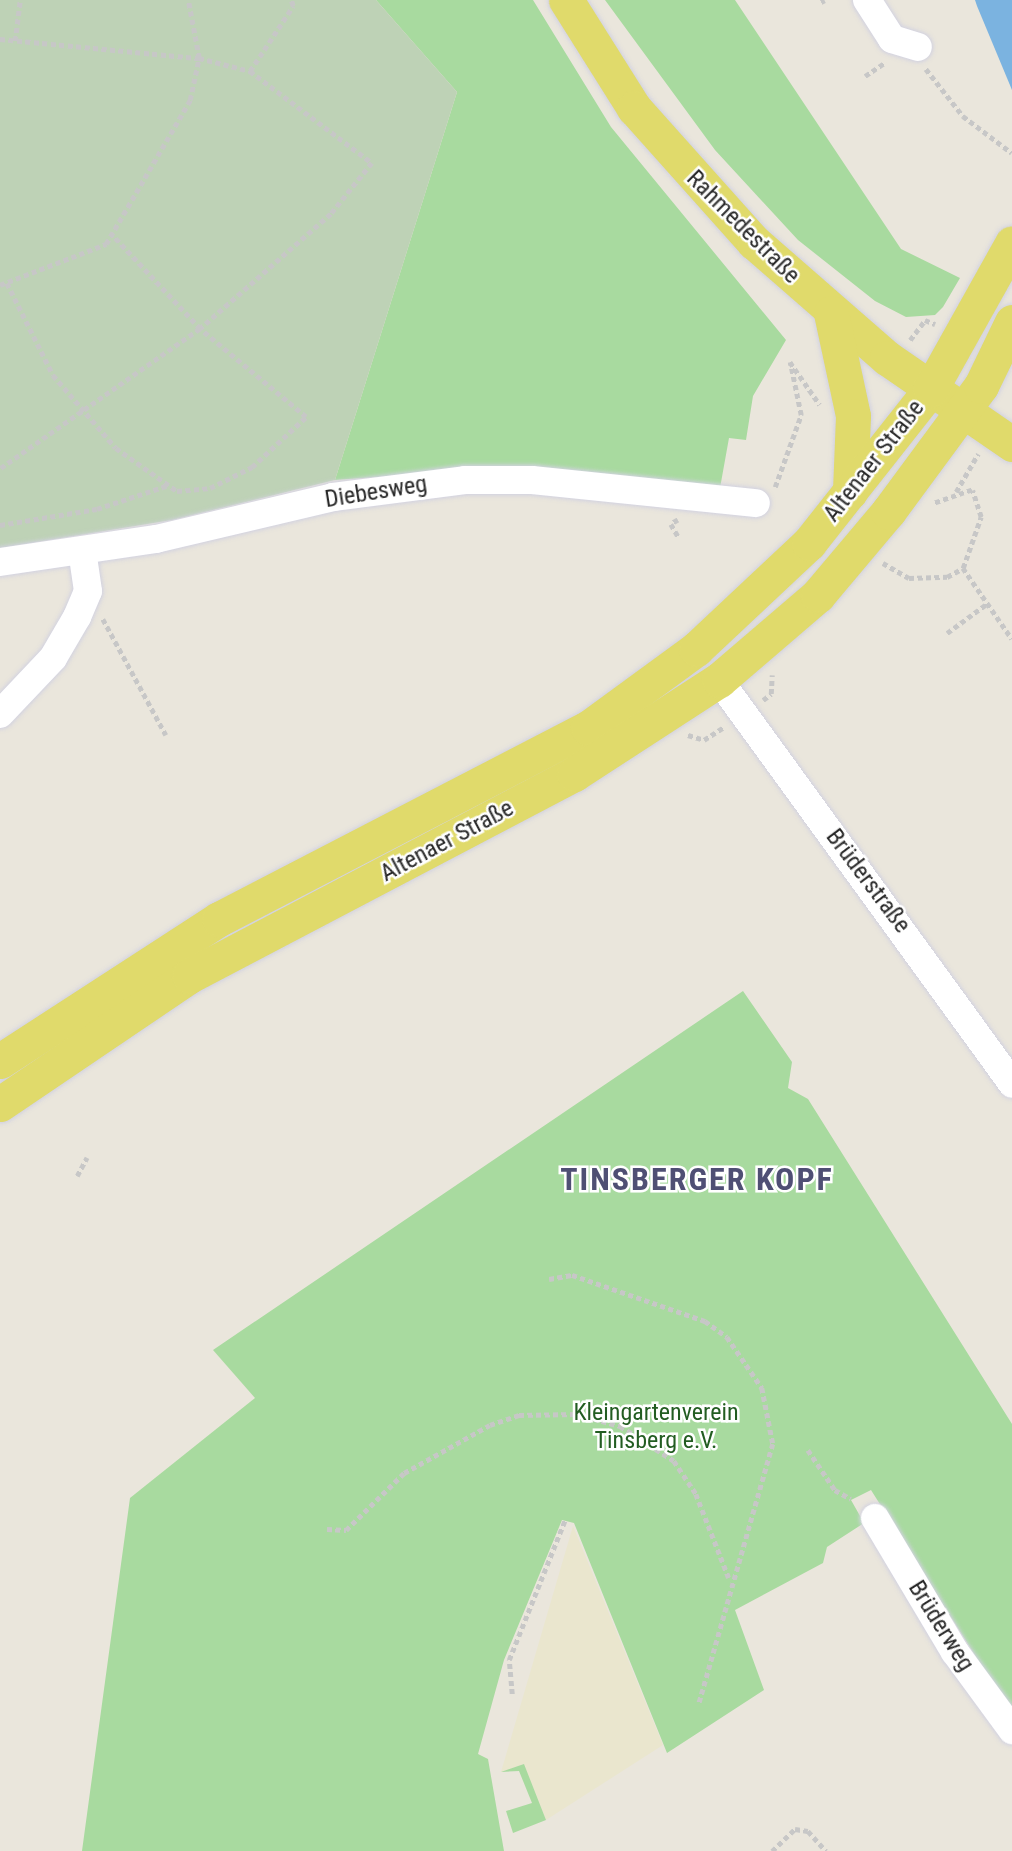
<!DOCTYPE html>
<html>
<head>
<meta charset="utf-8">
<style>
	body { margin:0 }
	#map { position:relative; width:1012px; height:1851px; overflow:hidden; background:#eae6dc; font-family:"Roboto Condensed",sans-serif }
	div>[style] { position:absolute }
	.education>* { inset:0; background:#eae6ce }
	.green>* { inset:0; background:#a8da9f }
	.cemetery>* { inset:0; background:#bed2b6 }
	.water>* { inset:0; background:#7bb3e0 }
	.path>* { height:4.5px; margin-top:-2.25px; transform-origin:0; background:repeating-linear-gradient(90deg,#c7c7c7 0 5px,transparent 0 8.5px) }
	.roads { filter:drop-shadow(0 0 2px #d2d2e0) drop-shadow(0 0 2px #d2d2e0) }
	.minor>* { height:28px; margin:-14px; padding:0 14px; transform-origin:14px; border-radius:14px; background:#fff }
	.major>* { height:35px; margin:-17.5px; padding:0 17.5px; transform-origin:17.5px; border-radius:17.5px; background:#e0da6b }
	span { translate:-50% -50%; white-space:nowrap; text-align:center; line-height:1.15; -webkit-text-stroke:5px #fff; paint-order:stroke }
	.street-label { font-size:24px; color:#292929 }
	.park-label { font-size:24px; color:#235d22 }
	.district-label { font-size:32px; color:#4f4f74; font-weight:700; letter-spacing:2px }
</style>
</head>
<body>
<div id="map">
	<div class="education">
		<i style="clip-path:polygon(573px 1526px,663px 1745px,546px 1820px,524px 1765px,501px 1772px)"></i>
	</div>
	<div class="green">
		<i style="clip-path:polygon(376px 0,533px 0,611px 127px,786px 340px,753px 396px,746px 440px,729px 438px,720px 488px,518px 467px,335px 480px,457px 92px)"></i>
		<i style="clip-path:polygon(605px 0,735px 0,901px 249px,960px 278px,943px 307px,935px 315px,906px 317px,875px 301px,798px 240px,715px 150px)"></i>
		<i style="clip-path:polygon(743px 991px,792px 1062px,788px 1088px,808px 1099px,1012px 1424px,1012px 1714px,871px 1490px,851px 1500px,864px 1523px,827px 1547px,823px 1563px,735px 1610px,764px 1690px,667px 1753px,574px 1523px,562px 1520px,504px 1660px,478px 1754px,488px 1759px,504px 1851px,82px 1851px,130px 1498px,255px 1398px,213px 1350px)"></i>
		<i style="clip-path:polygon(524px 1764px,546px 1820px,513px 1833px,506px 1811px,532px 1803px,519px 1771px,501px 1772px)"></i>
	</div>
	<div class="cemetery">
		<i style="clip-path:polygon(0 0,376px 0,457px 92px,335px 480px,172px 520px,0 548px)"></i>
	</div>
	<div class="water">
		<i style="clip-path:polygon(975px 0,1012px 0,1012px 90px,977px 6px)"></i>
	</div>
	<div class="path">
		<i style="left:821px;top:2px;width:4px;rotate:-27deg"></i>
		<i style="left:0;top:39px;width:200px;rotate:5.5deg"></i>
		<i style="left:199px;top:58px;width:53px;rotate:14.3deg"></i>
		<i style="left:250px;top:71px;width:153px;rotate:37deg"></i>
		<i style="left:372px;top:163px;width:65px;rotate:128.8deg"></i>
		<i style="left:331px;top:214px;width:174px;rotate:138.7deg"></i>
		<i style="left:200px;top:329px;width:244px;rotate:145deg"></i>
		<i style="left:15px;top:41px;width:41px;rotate:-83deg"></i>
		<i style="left:926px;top:69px;width:60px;rotate:51.8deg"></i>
		<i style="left:963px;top:116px;width:61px;rotate:37.1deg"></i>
		<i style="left:250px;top:71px;width:78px;rotate:-56.5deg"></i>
		<i style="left:293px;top:6px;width:6px;rotate:-108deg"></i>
		<i style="left:865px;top:76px;width:25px;rotate:-34deg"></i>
		<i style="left:7px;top:283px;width:103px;rotate:63.4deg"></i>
		<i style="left:53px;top:375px;width:96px;rotate:49.2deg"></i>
		<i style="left:116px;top:448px;width:75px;rotate:35.2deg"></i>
		<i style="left:177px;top:491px;width:33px;rotate:-5deg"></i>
		<i style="left:210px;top:488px;width:47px;rotate:-26.6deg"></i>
		<i style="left:252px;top:467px;width:74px;rotate:-42.8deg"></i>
		<i style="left:306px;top:417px;width:138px;rotate:-140.3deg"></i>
		<i style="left:200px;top:329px;width:130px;rotate:-133.1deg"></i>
		<i style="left:0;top:285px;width:114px;rotate:-21.1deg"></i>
		<i style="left:106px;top:244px;width:167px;rotate:-59.7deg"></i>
		<i style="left:190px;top:100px;width:43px;rotate:-77.9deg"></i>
		<i style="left:199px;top:58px;width:59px;rotate:-100.7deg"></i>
		<i style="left:910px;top:340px;width:25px;rotate:-53deg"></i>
		<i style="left:925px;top:320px;width:11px;rotate:22deg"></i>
		<i style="left:775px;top:487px;width:77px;rotate:-70.1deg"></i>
		<i style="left:801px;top:415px;width:54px;rotate:-101.7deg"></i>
		<i style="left:790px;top:362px;width:52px;rotate:55.1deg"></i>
		<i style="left:956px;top:492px;width:44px;rotate:-59.9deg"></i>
		<i style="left:678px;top:520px;width:8px;rotate:150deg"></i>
		<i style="left:671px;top:524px;width:16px;rotate:60deg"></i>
		<i style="left:0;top:525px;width:98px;rotate:-9.4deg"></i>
		<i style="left:97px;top:509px;width:73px;rotate:-18.4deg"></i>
		<i style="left:883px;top:563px;width:30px;rotate:30deg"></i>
		<i style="left:909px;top:578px;width:38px;rotate:-2deg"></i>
		<i style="left:947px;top:577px;width:18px;rotate:-29deg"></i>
		<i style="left:963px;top:568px;width:54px;rotate:-70.6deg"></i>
		<i style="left:981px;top:517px;width:28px;rotate:-108deg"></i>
		<i style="left:972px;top:490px;width:42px;rotate:160.7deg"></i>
		<i style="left:963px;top:568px;width:86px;rotate:55.4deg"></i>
		<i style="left:103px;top:619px;width:132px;rotate:61.5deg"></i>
		<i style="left:947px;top:633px;width:51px;rotate:-36.2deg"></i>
		<i style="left:763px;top:700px;width:10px;rotate:-37deg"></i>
		<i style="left:771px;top:694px;width:19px;rotate:-87deg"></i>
		<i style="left:688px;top:735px;width:17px;rotate:17deg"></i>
		<i style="left:704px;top:740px;width:24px;rotate:-33deg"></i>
		<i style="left:77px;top:1176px;width:21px;rotate:-62deg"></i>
		<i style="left:549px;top:1279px;width:23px;rotate:-10deg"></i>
		<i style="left:572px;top:1275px;width:141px;rotate:19.1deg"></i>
		<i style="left:705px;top:1321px;width:27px;rotate:36deg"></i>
		<i style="left:727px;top:1337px;width:62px;rotate:55.5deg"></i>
		<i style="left:762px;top:1388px;width:57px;rotate:78.9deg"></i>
		<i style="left:773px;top:1444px;width:270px;rotate:105.9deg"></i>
		<i style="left:808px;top:1450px;width:48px;rotate:56deg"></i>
		<i style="left:835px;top:1490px;width:18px;rotate:29deg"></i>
		<i style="left:327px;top:1529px;width:19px;rotate:3deg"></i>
		<i style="left:346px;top:1530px;width:81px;rotate:-44.5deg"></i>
		<i style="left:404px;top:1473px;width:98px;rotate:-29.2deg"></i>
		<i style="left:490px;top:1425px;width:31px;rotate:-19deg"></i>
		<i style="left:519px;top:1415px;width:58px;rotate:-1deg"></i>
		<i style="left:577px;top:1414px;width:45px;rotate:15.6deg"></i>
		<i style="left:620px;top:1426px;width:64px;rotate:32.9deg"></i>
		<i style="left:674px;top:1461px;width:40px;rotate:56deg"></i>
		<i style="left:696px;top:1494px;width:90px;rotate:68.6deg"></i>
		<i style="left:512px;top:1694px;width:34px;rotate:-95deg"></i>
		<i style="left:509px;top:1660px;width:151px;rotate:-68.2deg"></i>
		<i style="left:772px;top:1851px;width:32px;rotate:-44deg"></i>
		<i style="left:795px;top:1829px;width:13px;rotate:9deg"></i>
		<i style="left:808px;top:1831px;width:27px;rotate:48deg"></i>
	</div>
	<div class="roads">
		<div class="minor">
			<i style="left:867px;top:0;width:46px;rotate:57.3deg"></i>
			<i style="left:892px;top:39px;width:27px;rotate:17deg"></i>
			<i style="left:0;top:562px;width:158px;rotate:-8.4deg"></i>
			<i style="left:156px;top:539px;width:182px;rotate:-13.3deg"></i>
			<i style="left:333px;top:497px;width:133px;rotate:-7.3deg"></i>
			<i style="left:465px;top:480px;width:67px"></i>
			<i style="left:532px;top:480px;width:225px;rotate:5.9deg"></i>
			<i style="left:719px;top:680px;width:499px;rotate:54deg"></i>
			<i style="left:0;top:714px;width:77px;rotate:-46.6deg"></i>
			<i style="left:53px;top:658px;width:48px;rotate:-59.7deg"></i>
			<i style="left:77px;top:617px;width:28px;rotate:-67deg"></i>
			<i style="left:88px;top:591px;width:41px;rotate:-98.3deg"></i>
			<i style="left:875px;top:1518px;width:156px;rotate:59.2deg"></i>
			<i style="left:955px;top:1652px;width:97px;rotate:53.8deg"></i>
		</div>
		<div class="major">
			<i style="left:566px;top:0;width:128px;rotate:57.8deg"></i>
			<i style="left:634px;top:108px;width:180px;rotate:48.2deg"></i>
			<i style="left:754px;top:242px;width:176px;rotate:41.1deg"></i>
			<i style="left:887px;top:358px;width:152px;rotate:34.5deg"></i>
			<i style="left:831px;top:313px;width:105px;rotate:77.9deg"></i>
			<i style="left:853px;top:416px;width:76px;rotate:92.3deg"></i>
			<i style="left:0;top:1061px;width:261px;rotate:-33deg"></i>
			<i style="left:219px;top:919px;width:416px;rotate:-27.4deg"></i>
			<i style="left:588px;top:728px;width:134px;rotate:-36.2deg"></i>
			<i style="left:696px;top:649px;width:155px;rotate:-43.2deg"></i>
			<i style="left:809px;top:543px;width:195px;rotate:-51.7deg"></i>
			<i style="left:930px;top:390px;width:168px;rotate:-60.8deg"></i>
			<i style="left:0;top:1104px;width:228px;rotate:-34.1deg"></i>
			<i style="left:189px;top:976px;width:435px;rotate:-27.7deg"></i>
			<i style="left:574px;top:774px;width:173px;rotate:-33deg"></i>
			<i style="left:719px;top:680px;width:130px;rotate:-40.6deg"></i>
			<i style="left:818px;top:595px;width:109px;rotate:-49.9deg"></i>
			<i style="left:888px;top:512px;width:157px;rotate:-53.6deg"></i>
			<i style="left:981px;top:386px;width:71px;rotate:-64.2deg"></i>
		</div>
	</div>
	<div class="street-label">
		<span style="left:743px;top:227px;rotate:45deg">Rahmedestraße</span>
		<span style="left:874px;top:461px;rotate:-52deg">Altenaer Straße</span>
		<span style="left:376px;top:492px;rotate:-9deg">Diebesweg</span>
		<span style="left:447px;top:841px;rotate:-28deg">Altenaer Straße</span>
		<span style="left:868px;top:881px;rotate:53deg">Brüderstraße</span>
		<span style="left:941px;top:1626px;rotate:58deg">Brüderweg</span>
	</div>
	<div class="park-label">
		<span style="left:656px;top:1427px">Kleingartenverein<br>Tinsberg e.V.</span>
	</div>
	<div class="district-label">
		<span style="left:697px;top:1179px">TINSBERGER KOPF</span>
	</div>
</div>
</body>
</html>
